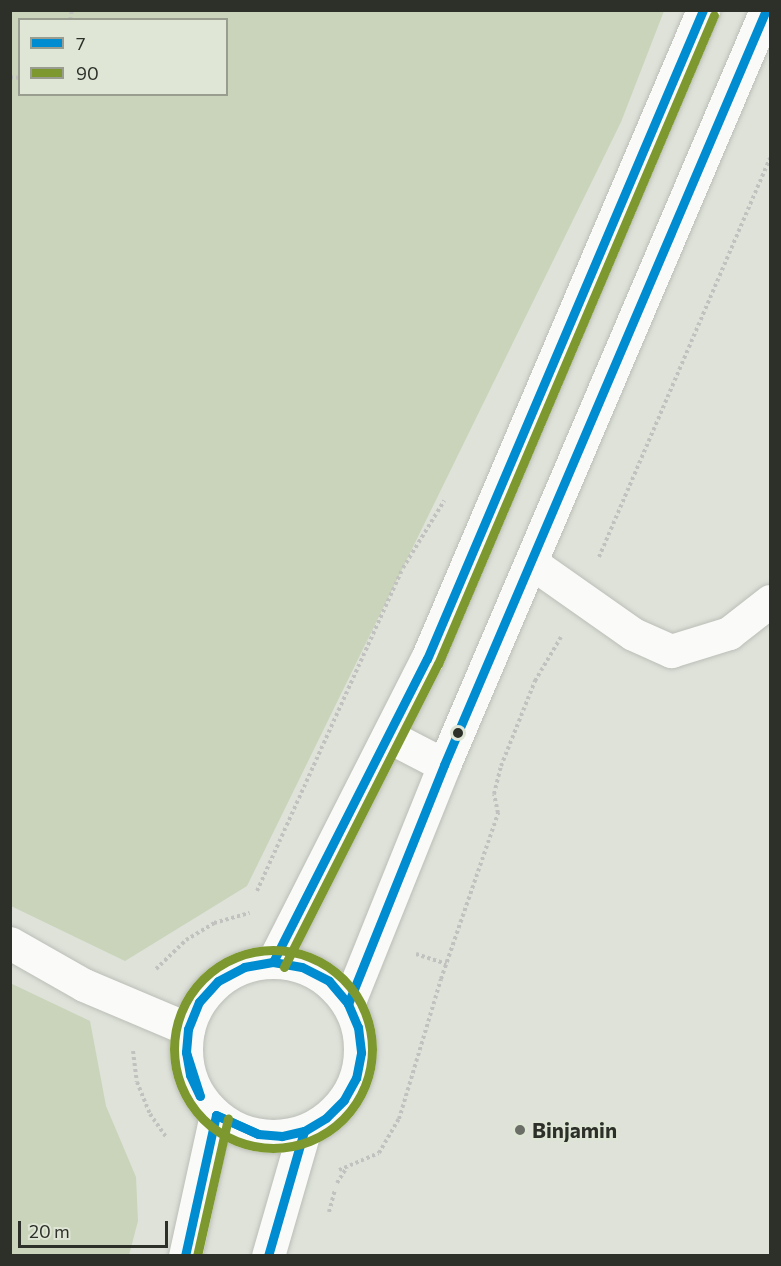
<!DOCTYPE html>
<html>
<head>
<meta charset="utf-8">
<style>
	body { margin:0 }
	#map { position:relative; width:781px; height:1266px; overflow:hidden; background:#dee2d9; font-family:Commissioner,sans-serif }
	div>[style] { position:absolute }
	.green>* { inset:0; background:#c9d4ba }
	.path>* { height:4px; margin-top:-2px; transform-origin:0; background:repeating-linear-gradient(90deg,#c1c2bf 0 3px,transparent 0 6px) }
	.roads { filter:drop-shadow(0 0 2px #bbbeb7) drop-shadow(0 0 2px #bbbeb7) }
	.minor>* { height:33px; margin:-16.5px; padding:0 16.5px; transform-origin:16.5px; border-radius:16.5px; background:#fafbf9 }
	.minor>.ring { margin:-16.5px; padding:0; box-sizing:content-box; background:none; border:33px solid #fafbf9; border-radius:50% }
	.bus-1>* { height:9px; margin:-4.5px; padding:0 4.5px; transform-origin:4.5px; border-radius:4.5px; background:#008cd0 }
	.bus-2>* { height:9px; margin:-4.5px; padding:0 4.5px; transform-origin:4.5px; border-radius:4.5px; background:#7c982e }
	.bus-2>.ring { margin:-4.5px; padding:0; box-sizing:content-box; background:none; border:9px solid #7c982e; border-radius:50% }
	.dots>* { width:16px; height:16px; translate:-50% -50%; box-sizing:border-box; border:3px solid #dfe6d5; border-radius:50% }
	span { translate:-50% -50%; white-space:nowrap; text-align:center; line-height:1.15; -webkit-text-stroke:4.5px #dfe6d5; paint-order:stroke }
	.poi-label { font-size:21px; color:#2d3029; font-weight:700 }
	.left { translate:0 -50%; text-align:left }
	.frame { position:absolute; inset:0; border:12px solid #2d3029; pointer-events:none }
	.legend { position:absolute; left:18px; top:18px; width:210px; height:78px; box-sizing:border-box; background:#dfe6d5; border:2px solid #989d90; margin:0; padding:8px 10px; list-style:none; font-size:18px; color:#2d3029 }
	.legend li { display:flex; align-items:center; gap:12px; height:30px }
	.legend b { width:30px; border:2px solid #989d90 }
	.scale { position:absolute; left:18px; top:1221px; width:150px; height:27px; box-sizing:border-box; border:3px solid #2d3029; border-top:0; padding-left:8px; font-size:18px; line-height:21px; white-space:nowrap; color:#2d3029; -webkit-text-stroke:4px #dfe6d5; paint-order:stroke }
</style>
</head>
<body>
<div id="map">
	<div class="green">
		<i style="clip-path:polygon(evenodd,10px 11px,664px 11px,621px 122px,247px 886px,125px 961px,11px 906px,10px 11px,20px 20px,226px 20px,226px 94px,20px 94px,20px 20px)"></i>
		<i style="clip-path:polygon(10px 983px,90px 1021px,106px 1106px,136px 1177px,138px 1221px,129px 1255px,11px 1255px)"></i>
	</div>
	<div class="path">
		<i style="left:70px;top:20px;width:10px;rotate:-79deg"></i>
		<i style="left:10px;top:77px;width:10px;rotate:6deg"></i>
		<i style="left:599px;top:557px;width:434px;rotate:-66.8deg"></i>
		<i style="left:257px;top:891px;width:354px;rotate:-65.7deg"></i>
		<i style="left:403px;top:568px;width:79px;rotate:-58.5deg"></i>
		<i style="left:416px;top:954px;width:32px;rotate:18deg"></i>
		<i style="left:156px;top:969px;width:42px;rotate:-44deg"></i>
		<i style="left:186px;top:940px;width:33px;rotate:-31deg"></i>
		<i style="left:214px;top:923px;width:37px;rotate:-16deg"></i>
		<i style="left:133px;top:1051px;width:31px;rotate:83deg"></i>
		<i style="left:137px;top:1082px;width:35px;rotate:68deg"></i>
		<i style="left:150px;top:1114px;width:28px;rotate:55deg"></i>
		<i style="left:339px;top:1170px;width:43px;rotate:-23deg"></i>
		<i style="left:379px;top:1153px;width:39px;rotate:-60deg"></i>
		<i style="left:399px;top:1119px;width:146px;rotate:-73.3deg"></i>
		<i style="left:441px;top:979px;width:176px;rotate:-71deg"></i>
		<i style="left:498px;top:813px;width:19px;rotate:-102deg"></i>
		<i style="left:494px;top:794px;width:29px;rotate:-76deg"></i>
		<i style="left:501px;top:766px;width:92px;rotate:-68.2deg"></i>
		<i style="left:535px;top:681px;width:51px;rotate:-59.4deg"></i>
		<i style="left:337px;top:1183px;width:19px;rotate:-58deg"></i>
		<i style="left:329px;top:1212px;width:23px;rotate:-75deg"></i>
	</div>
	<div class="roads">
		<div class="minor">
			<i style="left:532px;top:563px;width:123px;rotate:35.1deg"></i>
			<i style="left:633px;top:634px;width:42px;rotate:24.1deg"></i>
			<i style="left:671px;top:651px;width:61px;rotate:-17.2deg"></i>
			<i style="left:729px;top:633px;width:52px;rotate:-38deg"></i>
			<i style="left:388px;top:736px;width:63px;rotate:27.4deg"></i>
			<i style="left:10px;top:943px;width:85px;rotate:29.6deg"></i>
			<i style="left:84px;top:985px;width:113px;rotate:22.9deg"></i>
			<i style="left:273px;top:962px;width:340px;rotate:-63.1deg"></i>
			<i style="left:427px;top:659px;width:705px;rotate:-66.96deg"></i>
			<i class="ring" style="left:186px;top:962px;width:141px;height:141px"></i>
			<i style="left:348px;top:1004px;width:258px;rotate:-68.1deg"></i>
			<i style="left:444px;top:765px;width:821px;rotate:-66.9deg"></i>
			<i style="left:185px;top:1256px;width:144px;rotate:-77.6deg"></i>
			<i style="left:268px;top:1256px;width:130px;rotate:-73.9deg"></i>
		</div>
	</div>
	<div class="bus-1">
		<i style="left:273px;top:962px;width:340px;rotate:-63.1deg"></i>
		<i style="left:427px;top:659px;width:705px;rotate:-66.96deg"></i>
		<i style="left:348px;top:1004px;width:258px;rotate:-68.1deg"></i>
		<i style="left:444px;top:765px;width:821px;rotate:-66.9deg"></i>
		<i style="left:186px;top:1052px;width:46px;rotate:72.3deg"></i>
		<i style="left:186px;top:1052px;width:23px;rotate:80deg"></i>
		<i style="left:190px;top:1075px;width:23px;rotate:65deg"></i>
		<i style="left:186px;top:1052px;width:23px;rotate:-85deg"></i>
		<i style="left:188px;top:1029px;width:29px;rotate:-68deg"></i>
		<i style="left:199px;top:1002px;width:28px;rotate:-48deg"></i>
		<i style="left:218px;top:981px;width:30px;rotate:-28deg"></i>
		<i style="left:244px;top:967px;width:29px;rotate:-10deg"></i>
		<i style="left:273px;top:962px;width:29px;rotate:10deg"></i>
		<i style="left:302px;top:967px;width:30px;rotate:27deg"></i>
		<i style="left:329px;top:981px;width:30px;rotate:50deg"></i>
		<i style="left:348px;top:1004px;width:25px;rotate:67deg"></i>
		<i style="left:358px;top:1027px;width:26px;rotate:83deg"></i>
		<i style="left:361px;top:1053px;width:25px;rotate:101deg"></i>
		<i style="left:356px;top:1078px;width:25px;rotate:119deg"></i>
		<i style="left:344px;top:1100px;width:25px;rotate:135deg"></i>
		<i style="left:326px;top:1118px;width:26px;rotate:149deg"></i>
		<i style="left:304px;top:1131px;width:23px;rotate:167deg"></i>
		<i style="left:282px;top:1136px;width:24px;rotate:-175deg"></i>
		<i style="left:216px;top:1115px;width:46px;rotate:24.3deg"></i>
		<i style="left:216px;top:1115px;width:46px;rotate:24.3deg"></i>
		<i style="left:185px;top:1256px;width:144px;rotate:-77.6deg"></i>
		<i style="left:268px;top:1256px;width:130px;rotate:-73.9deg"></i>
	</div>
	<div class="bus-2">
		<i class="ring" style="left:174px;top:950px;width:189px;height:189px"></i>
		<i style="left:284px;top:967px;width:340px;rotate:-63.1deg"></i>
		<i style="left:438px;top:664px;width:705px;rotate:-66.96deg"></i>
		<i style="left:197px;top:1256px;width:141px;rotate:-77.3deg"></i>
	</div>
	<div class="dots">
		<i style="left:458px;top:733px;background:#2d3029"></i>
		<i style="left:520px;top:1130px;background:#6b6e67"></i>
	</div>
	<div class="poi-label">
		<span class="left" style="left:532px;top:1130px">Binjamin</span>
	</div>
	<div class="frame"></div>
	<ul class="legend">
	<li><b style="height:8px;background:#008cd0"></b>7</li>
	<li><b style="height:8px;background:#7c982e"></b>90</li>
	</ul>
	<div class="scale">20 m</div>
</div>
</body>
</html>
